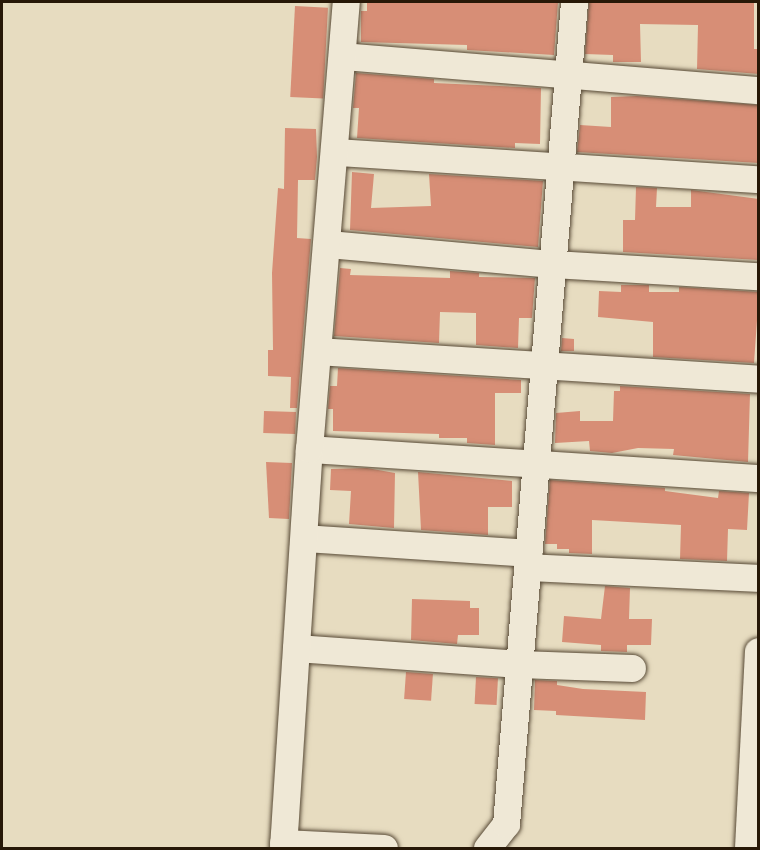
<!DOCTYPE html>
<html>
<head>
<meta charset="utf-8">
<style>
	body { margin:0 }
	#map { position:relative; width:760px; height:850px; overflow:hidden; background:#e7dcc0; font-family:"IM FELL DW Pica",serif }
	div>[style] { position:absolute }
	.building>* { inset:0; background:#d78e76; transform-origin:0 0 }
	.roads { filter:drop-shadow(0 0 2px #574935) drop-shadow(0 0 2px #574935) }
	.minor>* { height:27px; margin:-13.5px; padding:0 13.5px; transform-origin:13.5px; border-radius:13.5px; background:#efe8d6 }
	span { translate:-50% -50%; white-space:nowrap; text-align:center; line-height:1.15; -webkit-text-stroke:5px #efe8d6; paint-order:stroke }
	.frame { position:absolute; inset:0; border:3px solid #271807; pointer-events:none }
</style>
</head>
<body>
<div id="map">
	<div class="building">
		<i style="clip-path:polygon(367px 2px,558px 2px,554px 55px,467px 50px,467px 45px,361px 42px,361px 11px,367px 11px)"></i>
		<i style="clip-path:polygon(589px 2px,754px 2px,754px 49px,759px 49px,759px 74px,697px 69px,698px 25px,640px 24px,641px 62px,613px 62px,613px 55px,585px 54px)"></i>
		<i style="left:295px;top:6px;width:33px;height:91px;rotate:3deg"></i>
		<i style="clip-path:polygon(356px 73px,434px 79px,434px 83px,541px 88px,540px 144px,515px 143px,515px 148px,357px 138px,359px 108px,353px 108px)"></i>
		<i style="clip-path:polygon(637px 96px,759px 105px,759px 163px,577px 152px,580px 125px,611px 127px,611px 97px)"></i>
		<i style="clip-path:polygon(285px 128px,316px 129px,317px 157px,315px 180px,298px 180px,297px 238px,311px 239px,297px 408px,290px 408px,291px 377px,268px 376px,268px 350px,273px 350px,272px 273px,278px 188px,284px 189px)"></i>
		<i style="clip-path:polygon(352px 172px,374px 174px,371px 208px,431px 206px,429px 174px,543px 181px,538px 247px,350px 230px)"></i>
		<i style="clip-path:polygon(636px 187px,657px 188px,656px 207px,691px 207px,691px 190px,759px 199px,759px 260px,623px 252px,623px 220px,635px 220px)"></i>
		<i style="clip-path:polygon(340px 268px,351px 269px,350px 275px,450px 278px,450px 271px,479px 273px,479px 277px,535px 278px,532px 318px,519px 318px,518px 348px,476px 345px,476px 313px,440px 312px,439px 343px,334px 336px)"></i>
		<i style="clip-path:polygon(621px 285px,649px 285px,649px 292px,679px 292px,679px 287px,759px 292px,754px 363px,653px 357px,653px 322px,598px 317px,599px 291px,621px 292px)"></i>
		<i style="clip-path:polygon(562px 338px,574px 339px,574px 351px,561px 351px)"></i>
		<i style="clip-path:polygon(338px 368px,521px 380px,521px 393px,495px 393px,495px 445px,467px 443px,467px 438px,439px 438px,439px 434px,333px 431px,333px 409px,328px 409px,330px 386px,337px 386px)"></i>
		<i style="clip-path:polygon(620px 386px,750px 394px,748px 462px,673px 455px,674px 449px,638px 448px,612px 453px,590px 451px,589px 441px,555px 443px,556px 413px,580px 411px,580px 421px,613px 421px,614px 391px,620px 391px)"></i>
		<i style="left:264px;top:411px;width:32px;height:22px;rotate:2deg"></i>
		<i style="clip-path:polygon(266px 462px,292px 463px,289px 519px,269px 518px)"></i>
		<i style="clip-path:polygon(367px 468px,395px 473px,394px 528px,349px 524px,351px 491px,330px 490px,331px 469px)"></i>
		<i style="clip-path:polygon(418px 472px,512px 481px,512px 507px,488px 507px,488px 535px,421px 530px)"></i>
		<i style="clip-path:polygon(550px 480px,665px 488px,665px 491px,718px 498px,719px 491px,749px 493px,747px 530px,728px 529px,727px 561px,680px 559px,681px 525px,592px 520px,592px 554px,569px 553px,569px 549px,557px 549px,557px 544px,545px 544px)"></i>
		<i style="clip-path:polygon(605px 586px,630px 588px,629px 619px,652px 619px,651px 645px,627px 645px,627px 652px,601px 651px,601px 645px,562px 642px,564px 616px,601px 619px)"></i>
		<i style="clip-path:polygon(412px 599px,470px 601px,470px 608px,479px 608px,479px 635px,458px 635px,457px 644px,411px 640px)"></i>
		<i style="left:406px;top:672px;width:27px;height:27px;rotate:4deg"></i>
		<i style="left:476px;top:677px;width:22px;height:27px;rotate:3deg"></i>
		<i style="clip-path:polygon(535px 680px,557px 681px,557px 685px,583px 689px,646px 692px,645px 720px,556px 715px,556px 711px,534px 710px)"></i>
	</div>
	<div class="roads">
		<div class="minor">
			<i style="left:342px;top:56px;width:417px;rotate:4.7deg"></i>
			<i style="left:337px;top:152px;width:422px;rotate:3.7deg"></i>
			<i style="left:328px;top:244px;width:226px;rotate:5.1deg"></i>
			<i style="left:553px;top:264px;width:205px;rotate:3.4deg"></i>
			<i style="left:318px;top:351px;width:441px;rotate:3.6deg"></i>
			<i style="left:309px;top:449px;width:450px;rotate:3.7deg"></i>
			<i style="left:304px;top:538px;width:225px;rotate:3.8deg"></i>
			<i style="left:527px;top:567px;width:231px;rotate:2.7deg"></i>
			<i style="left:296px;top:648px;width:224px;rotate:4.1deg"></i>
			<i style="left:519px;top:664px;width:113px;rotate:2deg"></i>
			<i style="left:283px;top:843px;width:101px;rotate:2.8deg"></i>
			<i style="left:283px;top:848px;width:400px;rotate:-86.3deg"></i>
			<i style="left:309px;top:449px;width:449px;rotate:-85.3deg"></i>
			<i style="left:487px;top:848px;width:31px;rotate:-52deg"></i>
			<i style="left:506px;top:824px;width:825px;rotate:-85.27deg"></i>
			<i style="left:748px;top:848px;width:197px;rotate:-87.1deg"></i>
		</div>
	</div>
	<div class="frame"></div>
</div>
</body>
</html>
